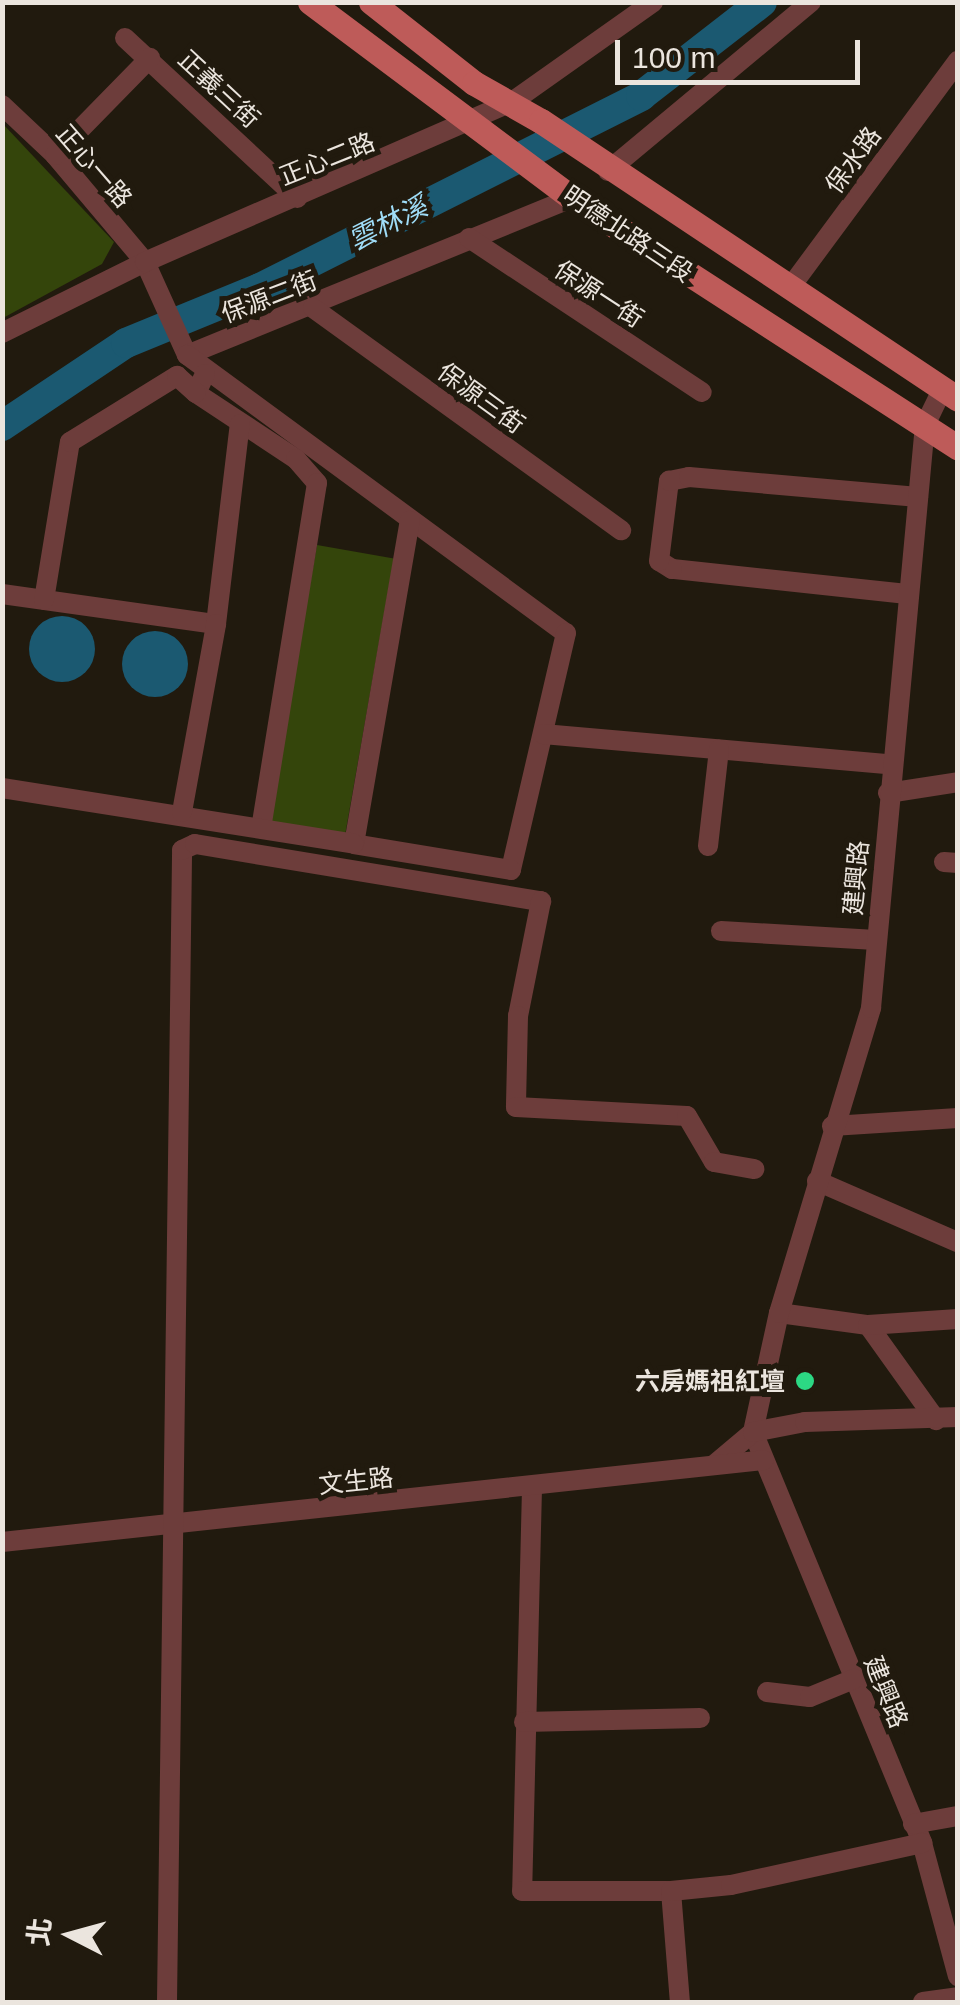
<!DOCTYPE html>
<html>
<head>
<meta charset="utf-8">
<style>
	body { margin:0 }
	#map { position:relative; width:960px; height:2005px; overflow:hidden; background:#211a0e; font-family:Arial,"Noto Sans TC",sans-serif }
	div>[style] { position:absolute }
	.green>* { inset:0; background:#34450b; transform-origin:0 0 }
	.water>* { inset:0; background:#1b5971 }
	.round { border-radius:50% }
	.river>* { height:30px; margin:-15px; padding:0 15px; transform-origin:15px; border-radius:15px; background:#1b5971 }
	.minor>* { height:20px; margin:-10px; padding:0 10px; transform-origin:10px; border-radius:10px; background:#6d3d3b }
	.major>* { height:25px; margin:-12.5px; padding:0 12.5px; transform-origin:12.5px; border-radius:12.5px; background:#be5b59 }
	.dots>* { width:28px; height:28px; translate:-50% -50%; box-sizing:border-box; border:5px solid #211a0e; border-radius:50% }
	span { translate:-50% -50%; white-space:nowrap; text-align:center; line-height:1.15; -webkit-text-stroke:10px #211a0e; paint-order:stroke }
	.street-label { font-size:25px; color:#ebe5de }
	.poi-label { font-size:25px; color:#ebe5de; font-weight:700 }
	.right { translate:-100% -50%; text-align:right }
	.water-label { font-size:28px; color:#9fdcf7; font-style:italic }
	.frame { position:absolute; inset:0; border:5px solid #ebe5de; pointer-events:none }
	.north { position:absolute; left:20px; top:1885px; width:100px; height:100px; -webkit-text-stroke:8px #211a0e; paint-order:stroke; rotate:276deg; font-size:28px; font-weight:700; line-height:40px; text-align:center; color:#ebe5de }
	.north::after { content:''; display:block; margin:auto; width:35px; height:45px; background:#ebe5de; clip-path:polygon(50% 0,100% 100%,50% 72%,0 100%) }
	.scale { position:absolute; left:615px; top:40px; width:245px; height:45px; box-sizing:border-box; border:5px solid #ebe5de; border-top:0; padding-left:12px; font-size:30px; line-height:35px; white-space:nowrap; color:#ebe5de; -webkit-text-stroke:8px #211a0e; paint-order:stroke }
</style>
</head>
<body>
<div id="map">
	<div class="green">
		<i style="clip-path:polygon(3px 124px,114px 242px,102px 264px,3px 318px)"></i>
		<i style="left:317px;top:545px;width:78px;height:282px;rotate:10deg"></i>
	</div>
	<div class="water">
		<i class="round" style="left:29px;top:616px;width:66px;height:66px"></i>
		<i class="round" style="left:122px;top:631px;width:66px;height:66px"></i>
	</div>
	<div class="river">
		<i style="left:2px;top:426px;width:149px;rotate:-33.8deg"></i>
		<i style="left:126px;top:343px;width:145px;rotate:-22.3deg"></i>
		<i style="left:260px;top:288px;width:427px;rotate:-26.7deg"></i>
		<i style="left:641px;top:96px;width:153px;rotate:-37.8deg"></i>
	</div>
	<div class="minor">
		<i style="left:125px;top:38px;width:235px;rotate:42.9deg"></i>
		<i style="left:2px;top:105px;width:73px;rotate:43.3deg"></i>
		<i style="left:55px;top:155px;width:140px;rotate:49.9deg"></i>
		<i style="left:145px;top:262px;width:102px;rotate:65.7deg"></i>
		<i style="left:187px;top:355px;width:416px;rotate:-22.2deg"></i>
		<i style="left:55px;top:155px;width:136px;rotate:-45.6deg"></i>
		<i style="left:608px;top:171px;width:264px;rotate:-39.8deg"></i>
		<i style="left:469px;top:238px;width:279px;rotate:33.5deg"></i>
		<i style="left:789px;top:289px;width:284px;rotate:-53.5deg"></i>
		<i style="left:313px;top:308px;width:380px;rotate:35.8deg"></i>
		<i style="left:2px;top:333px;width:160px;rotate:-26.4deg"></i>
		<i style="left:145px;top:262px;width:400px;rotate:-23.6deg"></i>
		<i style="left:512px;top:102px;width:173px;rotate:-35.3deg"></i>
		<i style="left:187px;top:355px;width:470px;rotate:36.3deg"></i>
		<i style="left:566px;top:633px;width:243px;rotate:103.1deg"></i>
		<i style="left:511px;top:870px;width:159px;rotate:-170.6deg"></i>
		<i style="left:354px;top:844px;width:328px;rotate:-80.2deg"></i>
		<i style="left:205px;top:374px;width:21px;rotate:115deg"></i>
		<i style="left:196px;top:393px;width:120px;rotate:33.4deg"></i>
		<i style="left:296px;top:459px;width:32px;rotate:49deg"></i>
		<i style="left:317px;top:483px;width:350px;rotate:99.2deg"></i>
		<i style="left:2px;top:594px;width:216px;rotate:8deg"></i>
		<i style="left:216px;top:624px;width:201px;rotate:-83.2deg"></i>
		<i style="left:907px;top:594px;width:236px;rotate:-173.9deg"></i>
		<i style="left:672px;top:569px;width:15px;rotate:-148deg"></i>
		<i style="left:659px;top:561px;width:81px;rotate:-82.9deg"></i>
		<i style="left:669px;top:481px;width:20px;rotate:-11deg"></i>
		<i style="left:689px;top:477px;width:230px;rotate:5deg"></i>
		<i style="left:44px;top:600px;width:160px;rotate:-80.7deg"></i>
		<i style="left:70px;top:442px;width:126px;rotate:-31.7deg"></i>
		<i style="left:177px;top:376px;width:25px;rotate:42deg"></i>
		<i style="left:543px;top:734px;width:347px;rotate:5deg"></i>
		<i style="left:2px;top:788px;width:356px;rotate:9deg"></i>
		<i style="left:888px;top:793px;width:71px;rotate:-8.9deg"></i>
		<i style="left:182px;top:812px;width:191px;rotate:-79.7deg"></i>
		<i style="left:708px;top:846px;width:97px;rotate:-83.5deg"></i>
		<i style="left:944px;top:862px;width:14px;rotate:4deg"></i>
		<i style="left:721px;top:931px;width:155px;rotate:3.3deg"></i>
		<i style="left:832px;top:1126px;width:126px;rotate:-3.6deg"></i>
		<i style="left:817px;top:1181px;width:153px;rotate:23.5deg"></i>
		<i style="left:779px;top:1313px;width:90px;rotate:7.7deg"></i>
		<i style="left:868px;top:1325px;width:117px;rotate:54.4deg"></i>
		<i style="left:868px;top:1325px;width:90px;rotate:-3.8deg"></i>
		<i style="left:753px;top:1432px;width:122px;rotate:-77.7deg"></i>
		<i style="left:779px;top:1313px;width:319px;rotate:-73.2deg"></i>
		<i style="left:871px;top:1008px;width:585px;rotate:-84.71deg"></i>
		<i style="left:925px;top:425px;width:39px;rotate:-64deg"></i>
		<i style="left:753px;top:1432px;width:444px;rotate:67.6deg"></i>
		<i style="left:922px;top:1843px;width:138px;rotate:74.9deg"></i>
		<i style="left:714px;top:1465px;width:51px;rotate:-40.2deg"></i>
		<i style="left:753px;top:1432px;width:53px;rotate:-10.9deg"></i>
		<i style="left:805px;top:1422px;width:153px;rotate:-1.9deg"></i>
		<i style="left:532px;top:1488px;width:403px;rotate:91.4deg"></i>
		<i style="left:522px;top:1891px;width:149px"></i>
		<i style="left:671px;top:1891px;width:111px;rotate:85.4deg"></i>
		<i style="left:2px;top:1542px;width:766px;rotate:-6.14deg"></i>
		<i style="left:767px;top:1692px;width:43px;rotate:6.6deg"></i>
		<i style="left:810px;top:1697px;width:48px;rotate:-22.2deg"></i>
		<i style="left:524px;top:1722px;width:176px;rotate:-1.3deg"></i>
		<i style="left:913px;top:1824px;width:46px;rotate:-10.1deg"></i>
		<i style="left:671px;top:1891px;width:60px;rotate:-5.7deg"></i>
		<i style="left:731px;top:1885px;width:196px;rotate:-12.4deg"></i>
		<i style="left:167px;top:2002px;width:1152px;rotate:-89.25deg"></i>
		<i style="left:182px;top:850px;width:14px;rotate:-25deg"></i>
		<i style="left:195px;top:844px;width:351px;rotate:9.4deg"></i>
		<i style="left:541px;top:901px;width:117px;rotate:101.3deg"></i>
		<i style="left:518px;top:1016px;width:91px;rotate:91.3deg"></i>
		<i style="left:516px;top:1107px;width:171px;rotate:3deg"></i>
		<i style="left:687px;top:1116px;width:53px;rotate:59.6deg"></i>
		<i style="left:714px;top:1162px;width:41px;rotate:9.9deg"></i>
		<i style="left:923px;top:2002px;width:35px;rotate:-8deg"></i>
	</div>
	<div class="major">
		<i style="left:310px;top:2px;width:327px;rotate:36.8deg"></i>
		<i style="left:572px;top:198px;width:460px;rotate:32.9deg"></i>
		<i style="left:371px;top:2px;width:131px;rotate:38.2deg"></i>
		<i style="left:474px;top:83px;width:77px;rotate:29.6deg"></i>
		<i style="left:541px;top:121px;width:501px;rotate:33.69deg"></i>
	</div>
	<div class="dots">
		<i style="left:805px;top:1381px;background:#2cd884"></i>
	</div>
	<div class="street-label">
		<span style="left:219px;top:89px;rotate:43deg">正義三街</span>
		<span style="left:327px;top:159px;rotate:-22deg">正心二路</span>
		<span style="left:853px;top:160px;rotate:-54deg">保水路</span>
		<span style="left:94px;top:166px;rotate:49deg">正心一路</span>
		<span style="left:628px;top:234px;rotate:34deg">明德北路三段</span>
		<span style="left:599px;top:294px;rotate:33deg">保源一街</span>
		<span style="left:269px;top:297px;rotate:-21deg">保源二街</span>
		<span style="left:481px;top:398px;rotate:36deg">保源三街</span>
		<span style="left:856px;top:878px;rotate:-85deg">建興路</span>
		<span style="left:356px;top:1481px;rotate:-6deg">文生路</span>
		<span style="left:886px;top:1692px;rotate:68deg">建興路</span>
	</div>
	<div class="poi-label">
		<span class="right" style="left:785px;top:1381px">六房媽祖紅壇</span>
	</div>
	<div class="water-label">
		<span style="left:388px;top:224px;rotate:-27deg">雲林溪</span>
	</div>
	<div class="frame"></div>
	<div class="north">北</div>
	<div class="scale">100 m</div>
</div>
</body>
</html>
